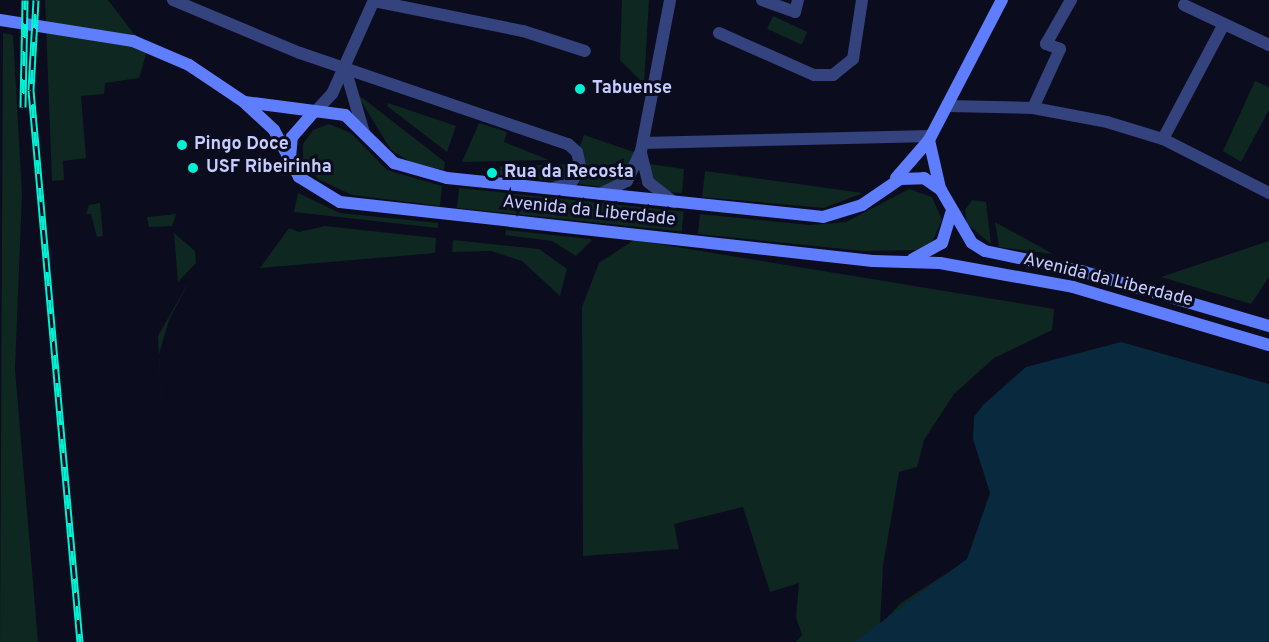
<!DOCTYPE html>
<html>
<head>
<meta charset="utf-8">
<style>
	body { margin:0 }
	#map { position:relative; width:1269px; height:642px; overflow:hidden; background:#0b0c1d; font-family:Overpass,sans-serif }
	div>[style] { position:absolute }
	.green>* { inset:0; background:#0e2721; transform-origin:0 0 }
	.water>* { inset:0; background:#09293e }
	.street>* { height:12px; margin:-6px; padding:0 6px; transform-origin:6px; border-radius:6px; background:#34427e }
	.secondary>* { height:12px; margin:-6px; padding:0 6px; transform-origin:6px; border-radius:6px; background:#5e7eff }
	.rail>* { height:7px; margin-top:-3.5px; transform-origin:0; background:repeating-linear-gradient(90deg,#0b0c1d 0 14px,#00f2d5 0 28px); box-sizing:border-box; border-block:2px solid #00f2d5 }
	.dots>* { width:16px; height:16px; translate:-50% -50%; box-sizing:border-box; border:3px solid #0b0c1d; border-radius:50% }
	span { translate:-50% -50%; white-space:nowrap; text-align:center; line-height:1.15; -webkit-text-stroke:6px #0b0c1d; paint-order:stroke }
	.poi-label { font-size:18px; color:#c7cdff; font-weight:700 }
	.left { translate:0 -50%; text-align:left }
	.street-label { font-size:18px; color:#c7cdff }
</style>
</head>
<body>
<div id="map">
	<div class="green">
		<i style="clip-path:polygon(45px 0,108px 0,147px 51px,139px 78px,105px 83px,104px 94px,81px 96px,86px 158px,63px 161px,64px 180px,52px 181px)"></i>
		<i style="clip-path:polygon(622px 0,649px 0,644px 84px,620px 60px)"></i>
		<i style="left:773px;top:16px;width:38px;height:14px;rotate:25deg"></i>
		<i style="clip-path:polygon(3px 33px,13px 35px,22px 194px,15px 369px,38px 642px,0 642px)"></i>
		<i style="clip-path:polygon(1255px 81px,1269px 87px,1269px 110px,1241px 162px,1223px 151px)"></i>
		<i style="clip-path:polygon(356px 93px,445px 162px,444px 170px,412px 163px,391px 150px)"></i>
		<i style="clip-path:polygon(388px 103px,456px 126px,447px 152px,387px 106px)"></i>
		<i style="clip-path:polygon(479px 123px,507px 132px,504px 142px,549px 160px,462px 162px)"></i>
		<i style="clip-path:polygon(329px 124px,351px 133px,387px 170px,442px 186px,440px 206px,352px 195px,318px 179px,303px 160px,303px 144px,313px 130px)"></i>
		<i style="clip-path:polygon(584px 135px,634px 152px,622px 178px,603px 187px,579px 184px,586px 164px,580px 146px)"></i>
		<i style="clip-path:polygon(576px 164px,573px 175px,560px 182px,499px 175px,500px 166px)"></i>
		<i style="clip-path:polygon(649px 164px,684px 169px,682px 193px,667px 192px,654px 180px)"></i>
		<i style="clip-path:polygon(705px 171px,863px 193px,824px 208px,702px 197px)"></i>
		<i style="left:459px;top:188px;width:226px;height:20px;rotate:6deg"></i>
		<i style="clip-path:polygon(909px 189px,932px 197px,942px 220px,932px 242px,916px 250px,863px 251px,698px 234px,700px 214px,810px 225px,846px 222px)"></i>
		<i style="clip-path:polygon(298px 193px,340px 213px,438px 223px,438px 228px,294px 212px)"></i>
		<i style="clip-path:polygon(972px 200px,986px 202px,991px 244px,967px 224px,965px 210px)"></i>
		<i style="clip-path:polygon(100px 203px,103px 236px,97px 237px,91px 214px,86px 214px,89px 205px)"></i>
		<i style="clip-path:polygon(176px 214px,172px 226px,149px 227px,147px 217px)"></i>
		<i style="clip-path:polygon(995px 222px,1053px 254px,999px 247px)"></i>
		<i style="clip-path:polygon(325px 226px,436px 238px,435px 253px,260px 268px,289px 228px,299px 232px)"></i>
		<i style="clip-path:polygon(506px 230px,590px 239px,592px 240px,576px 256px,552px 241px,505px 235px)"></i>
		<i style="clip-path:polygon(174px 233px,195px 251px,196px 263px,178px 282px)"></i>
		<i style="clip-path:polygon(453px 240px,539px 249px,567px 269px,560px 296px,522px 261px,491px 251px,452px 252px)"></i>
		<i style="clip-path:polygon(634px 240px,1054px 309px,1052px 330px,994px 358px,954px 394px,924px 440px,917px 467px,899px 472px,883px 566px,880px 625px,901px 603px,967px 560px,911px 642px,796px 642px,802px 635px,796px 617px,799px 583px,770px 592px,743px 507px,674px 524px,679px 549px,583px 556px,582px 307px,599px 263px)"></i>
		<i style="clip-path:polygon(1269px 241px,1269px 277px,1251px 304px,1161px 277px)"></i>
		<i style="clip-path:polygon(191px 278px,169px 320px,159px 354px,163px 454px,158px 336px)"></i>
	</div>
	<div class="water">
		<i style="clip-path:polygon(1121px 342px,1269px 384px,1269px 642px,854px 642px,967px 559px,990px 493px,973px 439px,974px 417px,983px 405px,1026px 367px)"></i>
	</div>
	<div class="street">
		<i style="left:173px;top:0;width:138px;rotate:22.7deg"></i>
		<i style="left:300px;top:53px;width:283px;rotate:18.8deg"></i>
		<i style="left:568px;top:144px;width:12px;rotate:42deg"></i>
		<i style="left:577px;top:152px;width:17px;rotate:77deg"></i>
		<i style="left:581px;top:169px;width:17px;rotate:126deg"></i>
		<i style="left:571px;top:183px;width:18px;rotate:164deg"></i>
		<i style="left:762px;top:0;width:35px;rotate:20deg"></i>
		<i style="left:795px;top:12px;width:12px;rotate:-76deg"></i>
		<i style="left:374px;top:1px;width:152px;rotate:11.4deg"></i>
		<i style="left:523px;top:31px;width:65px;rotate:17.9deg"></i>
		<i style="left:1184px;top:5px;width:94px;rotate:25.2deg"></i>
		<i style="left:719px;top:33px;width:104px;rotate:23.9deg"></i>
		<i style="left:814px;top:75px;width:19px"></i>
		<i style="left:833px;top:75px;width:26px;rotate:-39deg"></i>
		<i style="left:853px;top:59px;width:60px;rotate:-81.3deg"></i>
		<i style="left:345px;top:68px;width:68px;rotate:73.7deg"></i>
		<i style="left:948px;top:106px;width:85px;rotate:1.3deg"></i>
		<i style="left:1033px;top:108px;width:75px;rotate:10.7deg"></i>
		<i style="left:1107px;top:122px;width:59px;rotate:16.9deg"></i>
		<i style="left:1163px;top:139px;width:119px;rotate:27deg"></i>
		<i style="left:1033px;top:108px;width:65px;rotate:-65.4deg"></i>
		<i style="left:1060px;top:49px;width:15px;rotate:-160deg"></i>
		<i style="left:1046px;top:44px;width:51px;rotate:-60.4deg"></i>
		<i style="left:315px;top:112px;width:25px;rotate:-47deg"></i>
		<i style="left:332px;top:94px;width:103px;rotate:-65.9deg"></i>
		<i style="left:1163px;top:139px;width:130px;rotate:-62.1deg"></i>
		<i style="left:643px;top:143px;width:288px;rotate:-1.4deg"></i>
		<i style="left:641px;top:153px;width:30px;rotate:76deg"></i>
		<i style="left:648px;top:182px;width:33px;rotate:38deg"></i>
		<i style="left:600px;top:194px;width:30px;rotate:-26deg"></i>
		<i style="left:627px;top:181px;width:33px;rotate:-65deg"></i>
		<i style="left:641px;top:151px;width:154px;rotate:-79.1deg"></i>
	</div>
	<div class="secondary">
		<i style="left:0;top:20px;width:135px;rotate:9deg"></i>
		<i style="left:133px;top:41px;width:61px;rotate:23.2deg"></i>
		<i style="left:189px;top:65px;width:66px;rotate:33.9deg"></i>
		<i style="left:244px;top:102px;width:41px;rotate:43deg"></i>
		<i style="left:274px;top:130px;width:53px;rotate:62deg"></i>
		<i style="left:299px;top:177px;width:48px;rotate:31.4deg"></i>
		<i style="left:340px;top:202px;width:536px;rotate:6.32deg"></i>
		<i style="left:873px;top:261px;width:67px;rotate:1.7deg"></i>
		<i style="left:940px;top:263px;width:135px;rotate:10.2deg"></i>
		<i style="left:1073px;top:287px;width:204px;rotate:16.5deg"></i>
		<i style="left:245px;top:102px;width:101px;rotate:7.4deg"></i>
		<i style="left:345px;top:115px;width:69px;rotate:44.4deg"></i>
		<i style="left:394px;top:163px;width:55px;rotate:15.8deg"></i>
		<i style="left:447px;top:178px;width:378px;rotate:5.9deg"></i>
		<i style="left:823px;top:217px;width:41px;rotate:-17.1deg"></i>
		<i style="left:862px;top:205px;width:46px;rotate:-34.4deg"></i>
		<i style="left:900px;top:179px;width:24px;rotate:-2deg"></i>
		<i style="left:924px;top:178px;width:21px;rotate:35deg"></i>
		<i style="left:941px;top:190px;width:61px;rotate:59.7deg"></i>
		<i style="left:972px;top:243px;width:15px;rotate:32deg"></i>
		<i style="left:985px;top:251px;width:98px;rotate:11.8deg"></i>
		<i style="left:1081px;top:271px;width:196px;rotate:16.3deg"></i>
		<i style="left:929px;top:140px;width:49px;rotate:77.1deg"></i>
		<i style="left:290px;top:158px;width:21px;rotate:-85deg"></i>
		<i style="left:292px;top:137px;width:33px;rotate:-49deg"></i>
		<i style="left:896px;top:178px;width:50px;rotate:-49deg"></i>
		<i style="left:929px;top:140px;width:158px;rotate:-62.5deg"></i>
		<i style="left:913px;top:259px;width:33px;rotate:-29deg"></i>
		<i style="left:942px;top:243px;width:31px;rotate:-73deg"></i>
	</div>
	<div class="rail">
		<i style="left:36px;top:0;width:90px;rotate:93.2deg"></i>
		<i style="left:31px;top:90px;width:554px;rotate:84.93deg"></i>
		<i style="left:23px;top:107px;width:107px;rotate:-88.9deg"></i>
	</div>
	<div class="dots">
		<i style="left:580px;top:89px;background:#00f2d5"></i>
		<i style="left:182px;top:145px;background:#00f2d5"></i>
		<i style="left:193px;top:168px;background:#00f2d5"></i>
		<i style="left:492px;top:173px;background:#00f2d5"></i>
	</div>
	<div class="poi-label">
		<span class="left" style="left:592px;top:89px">Tabuense</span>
		<span class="left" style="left:194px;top:145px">Pingo Doce</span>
		<span class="left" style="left:206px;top:168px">USF Ribeirinha</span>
		<span class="left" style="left:504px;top:173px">Rua da Recosta</span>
	</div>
	<div class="street-label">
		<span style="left:589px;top:212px;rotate:6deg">Avenida da Liberdade</span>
		<span style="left:1108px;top:281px;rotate:14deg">Avenida da Liberdade</span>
	</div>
</div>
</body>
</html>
